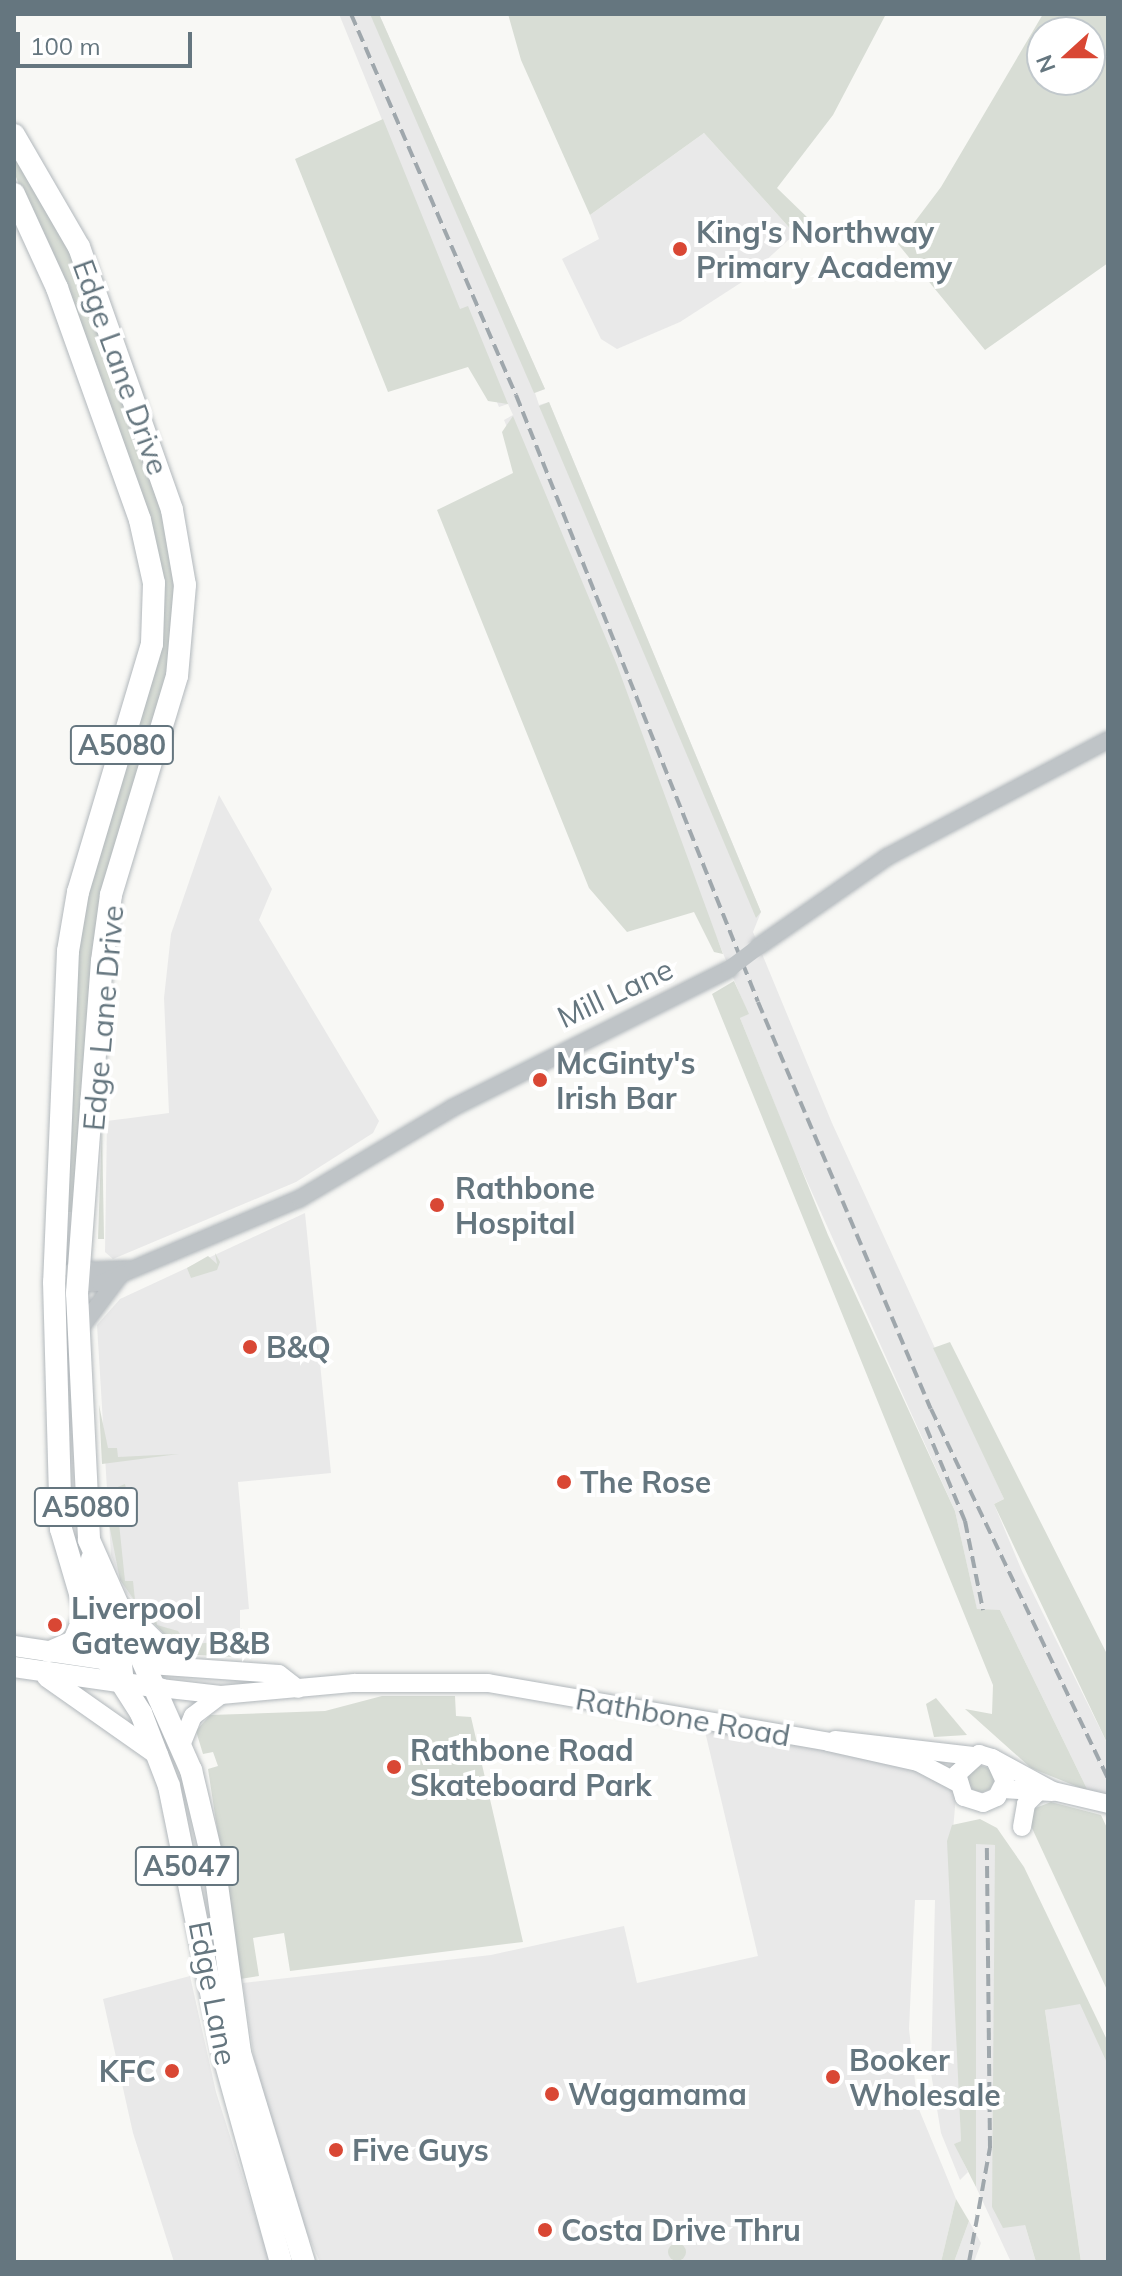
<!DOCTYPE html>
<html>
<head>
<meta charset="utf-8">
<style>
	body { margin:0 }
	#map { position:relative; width:1122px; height:2276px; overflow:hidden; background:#f8f8f5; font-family:Mulish,sans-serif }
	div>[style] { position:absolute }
	.built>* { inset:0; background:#e9e9e9 }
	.green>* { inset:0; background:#d8ddd5 }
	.round { border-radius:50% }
	.roads { filter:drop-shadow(0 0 2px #b2b8bc) drop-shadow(0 0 2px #b2b8bc) }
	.tertiary>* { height:16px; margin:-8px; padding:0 8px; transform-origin:8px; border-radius:8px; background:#bfc4c7 }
	.secondary>* { height:18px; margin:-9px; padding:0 9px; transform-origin:9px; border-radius:9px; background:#fff }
	.primary>* { height:20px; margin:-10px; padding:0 10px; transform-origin:10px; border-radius:10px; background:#fff }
	.trunk>* { height:22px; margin:-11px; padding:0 11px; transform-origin:11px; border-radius:11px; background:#fff }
	.rail>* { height:4px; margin-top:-2px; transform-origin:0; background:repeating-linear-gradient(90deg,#9fa7ac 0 12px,transparent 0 18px) }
	.tertiary-bridge>* { height:16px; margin:-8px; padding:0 8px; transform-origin:8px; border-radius:8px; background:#bfc4c7 }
	.dots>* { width:22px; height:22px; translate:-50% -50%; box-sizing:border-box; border:4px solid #fff; border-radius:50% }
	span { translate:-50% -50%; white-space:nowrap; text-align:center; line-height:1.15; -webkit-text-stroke:8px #fff; paint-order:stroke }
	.shield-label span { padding:2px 6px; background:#fff; border:2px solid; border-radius:6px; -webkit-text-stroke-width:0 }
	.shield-label { font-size:28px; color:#65767f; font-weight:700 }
	.poi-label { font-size:30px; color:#65767f; font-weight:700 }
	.left { translate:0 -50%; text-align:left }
	.right { translate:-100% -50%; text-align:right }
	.street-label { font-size:30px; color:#65767f }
	.frame { position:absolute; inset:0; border:16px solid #65767f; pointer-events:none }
	.north { position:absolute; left:1026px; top:16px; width:80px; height:80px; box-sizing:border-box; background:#fff; border:2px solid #c1c8cc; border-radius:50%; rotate:249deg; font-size:22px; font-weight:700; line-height:32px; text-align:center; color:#65767f }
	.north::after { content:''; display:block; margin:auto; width:28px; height:36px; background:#d94734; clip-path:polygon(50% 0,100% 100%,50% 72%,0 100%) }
	.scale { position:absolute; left:16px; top:32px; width:176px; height:36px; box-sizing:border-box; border:4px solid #65767f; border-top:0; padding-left:10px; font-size:24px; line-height:28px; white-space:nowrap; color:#65767f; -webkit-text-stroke:6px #fff; paint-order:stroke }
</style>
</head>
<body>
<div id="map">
	<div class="built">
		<i style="clip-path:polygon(339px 14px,379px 14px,524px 342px,545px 389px,535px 393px,539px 405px,549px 402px,761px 912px,753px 932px,832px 1123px,1004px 1499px,994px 1504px,1022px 1571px,1108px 1745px,1108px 1795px,1088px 1791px,1000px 1610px,977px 1610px,955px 1511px,793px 1150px,740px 1018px,748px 1014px,504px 420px,513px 415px,508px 404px,499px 407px)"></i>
		<i style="clip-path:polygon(704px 133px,795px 234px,742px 282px,680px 322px,617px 349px,601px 339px,562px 259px,599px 239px,590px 215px)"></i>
		<i style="clip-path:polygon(219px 795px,272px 889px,259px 920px,379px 1121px,373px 1133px,296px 1182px,113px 1259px,105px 1252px,107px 1121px,169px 1113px,164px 998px,171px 934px)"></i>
		<i style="clip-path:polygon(305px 1213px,331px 1473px,238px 1482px,249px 1609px,240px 1610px,240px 1649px,236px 1657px,182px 1653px,126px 1592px,111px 1555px,97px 1325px,120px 1299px)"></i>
		<i style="clip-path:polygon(703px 1723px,918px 1762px,957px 1784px,952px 1842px,961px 2141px,955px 2144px,968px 2172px,960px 2180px,941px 2133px,931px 2073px,935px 1900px,915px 1900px,909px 2029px,918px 2107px,956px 2199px,941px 2262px,320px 2262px,293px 2202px,254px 2058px,243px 1983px,491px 1955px,624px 1926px,637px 1983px,758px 1956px)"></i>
		<i style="clip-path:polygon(976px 1843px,996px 1845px,1000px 1885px,992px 2207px,1025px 2225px,1036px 2262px,1011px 2262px,976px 2187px)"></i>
		<i style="clip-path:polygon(190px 1976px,216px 2092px,270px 2262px,174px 2262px,133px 2133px,103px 1999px)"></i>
		<i style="clip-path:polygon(1080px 2003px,1108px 2042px,1108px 2262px,1081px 2262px,1045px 2010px)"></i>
		<i style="clip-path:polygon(969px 2221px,981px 2243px,974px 2262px,954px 2262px)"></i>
	</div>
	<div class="green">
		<i style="clip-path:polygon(370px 14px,379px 14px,545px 389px,534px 393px)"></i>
		<i style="clip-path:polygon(508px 14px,886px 14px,833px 115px,777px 188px,810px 220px,795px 234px,704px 133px,590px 215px,521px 60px)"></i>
		<i style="clip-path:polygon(evenodd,1043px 14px,1108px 14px,1108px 263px,985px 350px,898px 244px,941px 187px,1043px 14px,1042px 32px,1090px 32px,1090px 80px,1042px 80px,1042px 32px)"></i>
		<i style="clip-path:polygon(383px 119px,460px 309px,468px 306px,508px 404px,488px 401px,468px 367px,388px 392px,295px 159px)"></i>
		<i style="clip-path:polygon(14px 154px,73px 255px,160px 500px,177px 581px,177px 640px,93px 944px,73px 1212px,67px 1212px,77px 918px,162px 621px,91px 363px,14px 172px)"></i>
		<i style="clip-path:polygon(549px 402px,761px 912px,756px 918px,539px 406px)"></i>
		<i style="clip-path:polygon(513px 416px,617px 665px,723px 954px,714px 952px,694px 912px,627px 932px,589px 888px,437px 510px,513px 473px,502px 432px)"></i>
		<i style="clip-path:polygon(734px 981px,749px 1014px,740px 1018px,828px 1235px,955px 1511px,977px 1609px,1000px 1610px,1088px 1791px,1031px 1768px,965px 1709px,992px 1714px,993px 1685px,712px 994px)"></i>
		<i style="clip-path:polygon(102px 1124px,104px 1239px,98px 1239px)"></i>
		<i style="clip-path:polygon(215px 1253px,220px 1262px,217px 1270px,191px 1278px,187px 1268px,208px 1256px,217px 1264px)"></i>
		<i style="clip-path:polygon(950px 1342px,1108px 1656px,1108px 1745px,994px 1504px,1004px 1499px,933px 1348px)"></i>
		<i style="clip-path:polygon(99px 1405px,108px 1448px,117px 1448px,118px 1457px,179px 1454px,102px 1464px)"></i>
		<i style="clip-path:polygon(125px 1484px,127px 1493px,116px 1494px,125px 1581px,133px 1581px,135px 1600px,155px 1608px,157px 1625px,178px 1631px,193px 1653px,182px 1653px,143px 1612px,120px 1580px,103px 1493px)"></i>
		<i style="clip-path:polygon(242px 1628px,236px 1657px,197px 1655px,195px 1644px,235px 1640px,234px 1629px)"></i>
		<i style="clip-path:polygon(382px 1696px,455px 1696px,456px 1716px,471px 1717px,523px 1942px,290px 1971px,284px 1933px,253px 1938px,259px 1976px,240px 1979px,208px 1769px,218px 1766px,213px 1752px,203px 1754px,196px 1731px,210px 1715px,325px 1711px)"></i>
		<i style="clip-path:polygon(936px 1698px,967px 1735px,934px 1737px,926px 1704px)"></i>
		<i class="round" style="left:968px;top:1766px;width:26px;height:26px"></i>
		<i style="clip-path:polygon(1051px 1802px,1101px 1815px,1108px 1830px,1108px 1992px,1031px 1826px,1033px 1809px)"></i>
		<i style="clip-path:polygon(980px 1819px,997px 1828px,1024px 1867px,1108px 2042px,1108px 2065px,1080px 2004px,1045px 2010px,1081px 2262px,1036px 2262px,1025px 2225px,1003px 2228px,992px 2207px,995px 1845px,976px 1844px,976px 2187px,954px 2144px,961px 2141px,947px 1841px,952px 1825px)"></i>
		<i style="clip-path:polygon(956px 2199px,969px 2221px,954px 2262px,941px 2262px)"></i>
		<i class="round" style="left:668px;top:2243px;width:18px;height:18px"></i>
	</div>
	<div class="roads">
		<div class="tertiary">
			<i style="left:759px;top:946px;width:156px;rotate:-34.8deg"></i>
			<i style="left:887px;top:857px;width:250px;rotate:-27.9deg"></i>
			<i style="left:72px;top:1271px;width:56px;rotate:-2deg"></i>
			<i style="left:70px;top:1283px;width:30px"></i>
			<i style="left:100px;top:1283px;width:216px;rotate:-22.9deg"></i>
			<i style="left:299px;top:1199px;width:178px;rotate:-30.7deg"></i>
			<i style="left:452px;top:1108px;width:310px;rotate:-26.6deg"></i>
			<i style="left:77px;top:1333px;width:74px;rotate:-53.3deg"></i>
		</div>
		<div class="secondary">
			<i style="left:122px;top:1607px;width:84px;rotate:44.5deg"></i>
			<i style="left:150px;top:1665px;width:129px;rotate:4deg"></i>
			<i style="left:279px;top:1674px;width:24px;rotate:38deg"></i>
			<i style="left:160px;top:1688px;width:61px;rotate:6.5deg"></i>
			<i style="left:221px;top:1695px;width:134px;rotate:-5.2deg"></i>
			<i style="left:354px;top:1683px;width:134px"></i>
			<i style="left:488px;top:1683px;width:345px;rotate:9.8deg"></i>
			<i style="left:828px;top:1742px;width:92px;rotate:12.5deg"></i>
			<i style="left:918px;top:1762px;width:43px;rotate:27.8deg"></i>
			<i style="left:835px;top:1740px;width:139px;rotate:6.6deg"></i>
			<i style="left:182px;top:1743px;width:29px;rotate:-68deg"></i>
			<i style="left:193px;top:1716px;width:35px;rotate:-37deg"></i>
			<i style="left:995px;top:1760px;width:23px;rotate:65deg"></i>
			<i style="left:1005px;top:1781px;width:18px;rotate:117deg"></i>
			<i style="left:997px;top:1797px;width:15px;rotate:157deg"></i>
			<i style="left:983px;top:1803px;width:20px;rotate:-162deg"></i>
			<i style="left:964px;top:1797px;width:24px;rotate:-107deg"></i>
			<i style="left:957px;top:1774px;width:30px;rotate:-42deg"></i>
			<i style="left:979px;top:1754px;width:14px;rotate:17deg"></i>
			<i style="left:992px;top:1758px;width:69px;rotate:28.4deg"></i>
			<i style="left:1053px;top:1791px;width:57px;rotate:13.3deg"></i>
			<i style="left:1003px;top:1789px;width:49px;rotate:3.5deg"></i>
			<i style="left:1022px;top:1827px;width:23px;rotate:-80deg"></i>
			<i style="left:1026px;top:1804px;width:17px;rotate:-45deg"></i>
		</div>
		<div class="primary">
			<i style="left:14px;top:1646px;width:108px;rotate:8.5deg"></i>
			<i style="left:48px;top:1652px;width:27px;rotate:-24deg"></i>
			<i style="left:73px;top:1641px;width:28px;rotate:-67deg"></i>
			<i style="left:14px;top:1667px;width:148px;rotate:8.2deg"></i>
			<i style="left:47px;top:1677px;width:136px;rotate:35.1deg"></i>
		</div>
		<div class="trunk">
			<i style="left:14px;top:135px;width:129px;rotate:59.9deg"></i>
			<i style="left:79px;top:247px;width:279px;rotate:70.5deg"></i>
			<i style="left:172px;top:510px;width:76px;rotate:80.2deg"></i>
			<i style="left:185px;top:585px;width:91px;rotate:95deg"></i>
			<i style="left:177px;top:676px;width:229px;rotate:106.8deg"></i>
			<i style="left:111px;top:895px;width:67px;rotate:97.8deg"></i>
			<i style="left:102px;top:961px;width:333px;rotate:94.3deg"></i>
			<i style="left:77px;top:1293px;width:247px;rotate:87.2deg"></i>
			<i style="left:89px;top:1540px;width:252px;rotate:66.1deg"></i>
			<i style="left:191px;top:1770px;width:103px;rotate:76.5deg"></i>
			<i style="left:215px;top:1870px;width:185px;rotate:82.2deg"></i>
			<i style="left:240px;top:2053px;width:219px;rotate:73deg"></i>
			<i style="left:14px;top:194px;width:103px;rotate:65.4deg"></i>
			<i style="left:57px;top:288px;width:246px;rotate:70.3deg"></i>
			<i style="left:140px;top:520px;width:65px;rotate:77.5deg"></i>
			<i style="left:154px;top:583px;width:61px;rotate:91.9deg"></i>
			<i style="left:152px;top:644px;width:259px;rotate:106.6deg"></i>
			<i style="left:78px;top:892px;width:60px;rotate:99.6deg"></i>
			<i style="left:68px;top:951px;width:331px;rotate:92.4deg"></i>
			<i style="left:54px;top:1282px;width:247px;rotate:88.4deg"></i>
			<i style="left:61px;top:1529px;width:114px;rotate:73.6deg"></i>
			<i style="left:93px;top:1638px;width:89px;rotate:57.4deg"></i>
			<i style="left:141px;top:1713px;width:78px;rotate:69deg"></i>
			<i style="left:169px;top:1786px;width:277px;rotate:78.5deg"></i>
			<i style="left:224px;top:2057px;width:213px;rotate:74.5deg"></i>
			<i style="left:92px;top:1559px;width:31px;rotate:88deg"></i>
			<i style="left:93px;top:1590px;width:70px;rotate:67.4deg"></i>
			<i style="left:120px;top:1655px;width:27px;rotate:84deg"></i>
		</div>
	</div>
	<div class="rail">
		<i style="left:351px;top:14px;width:415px;rotate:66.6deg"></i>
		<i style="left:516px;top:395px;width:653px;rotate:68.26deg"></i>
		<i style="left:758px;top:1002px;width:442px;rotate:67deg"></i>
		<i style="left:931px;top:1409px;width:409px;rotate:64.4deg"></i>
		<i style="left:926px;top:1427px;width:102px;rotate:67.5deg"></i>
		<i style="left:965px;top:1521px;width:91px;rotate:78.6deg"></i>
		<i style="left:969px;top:2262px;width:116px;rotate:-79.6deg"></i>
		<i style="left:990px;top:2148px;width:304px;rotate:-90.6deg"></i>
	</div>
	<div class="tertiary-bridge">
		<i style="left:729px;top:969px;width:38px;rotate:-37deg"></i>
	</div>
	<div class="dots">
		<i style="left:680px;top:249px;background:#d94734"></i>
		<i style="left:540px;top:1080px;background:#d94734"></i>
		<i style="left:437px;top:1205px;background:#d94734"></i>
		<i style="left:250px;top:1347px;background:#d94734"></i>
		<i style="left:564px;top:1482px;background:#d94734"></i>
		<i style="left:55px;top:1625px;background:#d94734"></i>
		<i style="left:394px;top:1767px;background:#d94734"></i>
		<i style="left:172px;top:2071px;background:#d94734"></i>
		<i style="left:833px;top:2077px;background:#d94734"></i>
		<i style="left:552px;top:2094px;background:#d94734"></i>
		<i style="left:336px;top:2150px;background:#d94734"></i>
		<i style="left:545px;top:2230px;background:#d94734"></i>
	</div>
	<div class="shield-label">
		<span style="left:122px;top:745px">A5080</span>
		<span style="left:86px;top:1507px">A5080</span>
		<span style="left:187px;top:1866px">A5047</span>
	</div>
	<div class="poi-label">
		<span class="left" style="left:696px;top:249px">King's Northway<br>Primary Academy</span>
		<span class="left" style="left:556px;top:1080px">McGinty's<br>Irish Bar</span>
		<span class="left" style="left:455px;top:1205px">Rathbone<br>Hospital</span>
		<span class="left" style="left:266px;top:1347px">B&amp;Q</span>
		<span class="left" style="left:580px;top:1482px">The Rose</span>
		<span class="left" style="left:71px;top:1625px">Liverpool<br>Gateway B&amp;B</span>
		<span class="left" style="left:410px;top:1767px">Rathbone Road<br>Skateboard Park</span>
		<span class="left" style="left:849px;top:2077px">Booker<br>Wholesale</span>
		<span class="right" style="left:156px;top:2071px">KFC</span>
		<span class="left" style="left:568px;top:2094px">Wagamama</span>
		<span class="left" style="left:352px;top:2150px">Five Guys</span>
		<span class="left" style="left:561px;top:2230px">Costa Drive Thru</span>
	</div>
	<div class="street-label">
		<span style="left:121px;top:367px;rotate:70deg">Edge Lane Drive</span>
		<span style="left:615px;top:993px;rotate:-25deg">Mill Lane</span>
		<span style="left:103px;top:1018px;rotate:-85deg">Edge Lane Drive</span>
		<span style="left:683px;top:1717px;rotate:10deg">Rathbone Road</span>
		<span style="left:213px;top:1993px;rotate:79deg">Edge Lane</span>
	</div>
	<div class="frame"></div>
	<div class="north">N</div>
	<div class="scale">100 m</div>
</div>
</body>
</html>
